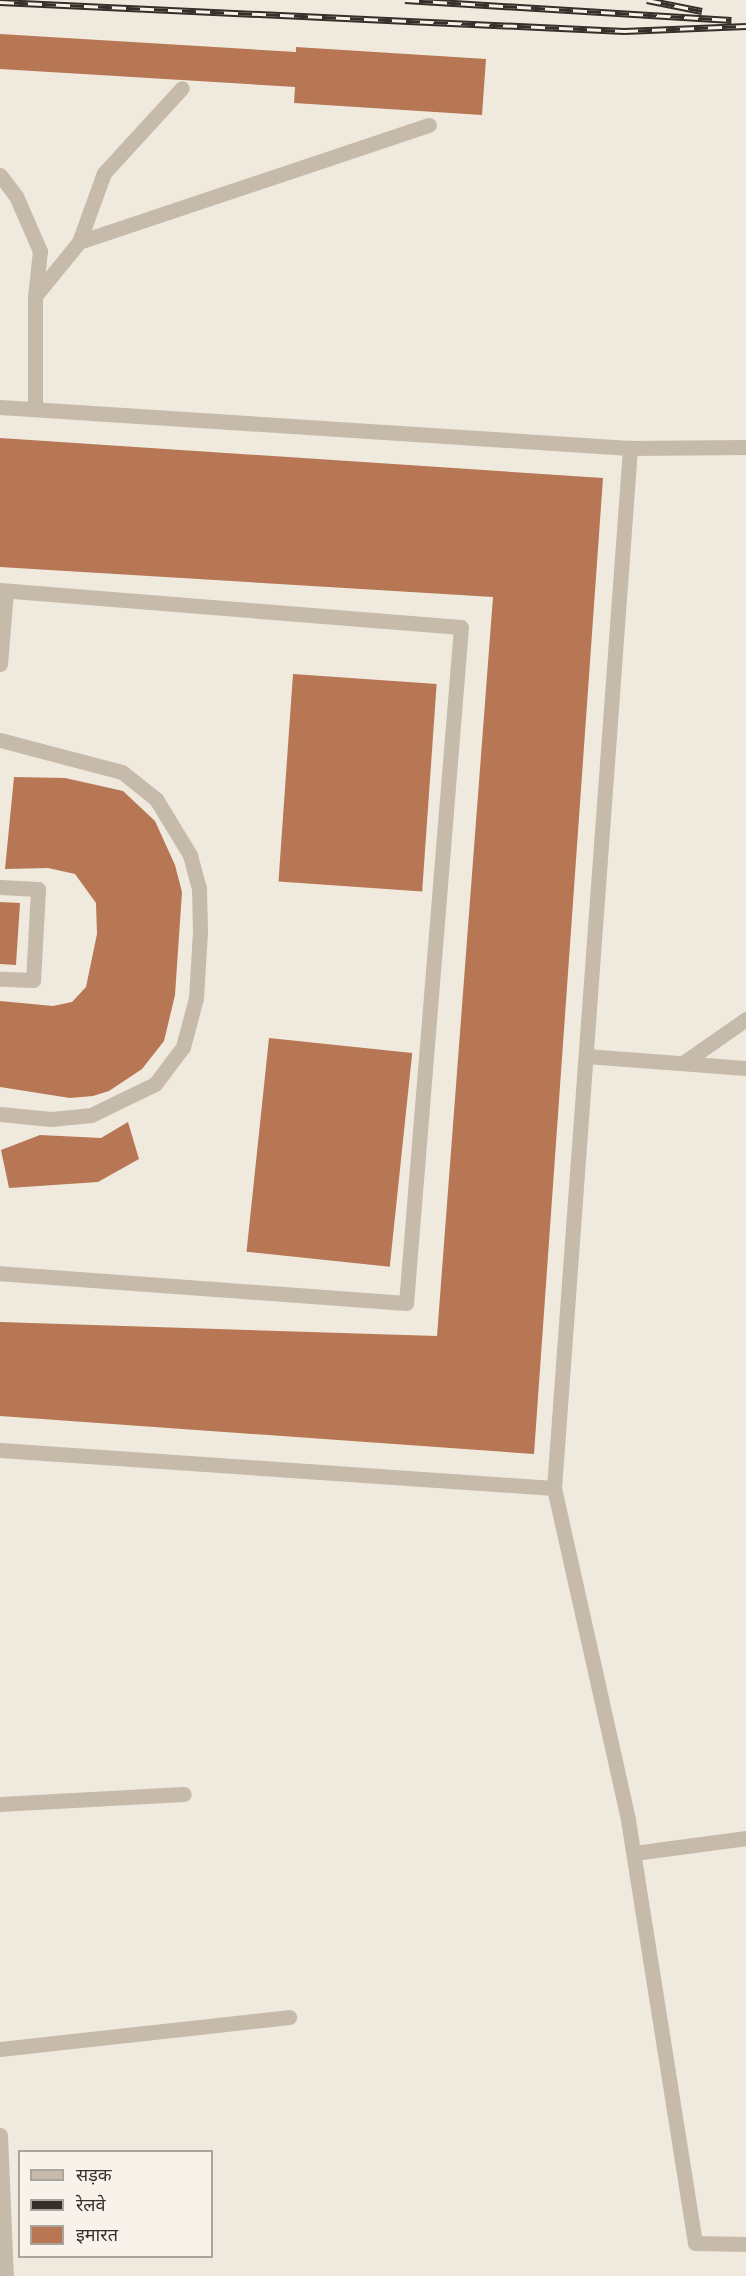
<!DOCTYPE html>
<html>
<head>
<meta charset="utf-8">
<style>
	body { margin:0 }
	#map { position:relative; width:746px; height:2276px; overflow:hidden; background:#efe9de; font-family:"Exo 2","Noto Sans Devanagari",sans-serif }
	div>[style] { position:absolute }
	.building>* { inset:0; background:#b77754; transform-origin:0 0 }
	.service>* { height:15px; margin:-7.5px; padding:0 7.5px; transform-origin:7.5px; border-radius:7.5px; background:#c6baab }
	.minor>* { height:15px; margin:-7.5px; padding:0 7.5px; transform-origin:7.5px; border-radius:7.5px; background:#c6baab }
	.tertiary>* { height:15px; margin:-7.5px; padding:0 7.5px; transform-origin:7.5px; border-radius:7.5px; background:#c6baab }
	.rail>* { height:7px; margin-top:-3.5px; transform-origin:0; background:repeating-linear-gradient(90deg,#f7f3ea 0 14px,#352e29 0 28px); box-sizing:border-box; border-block:2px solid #352e29 }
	span { translate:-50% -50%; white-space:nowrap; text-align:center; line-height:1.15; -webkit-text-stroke:4.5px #f7f3ea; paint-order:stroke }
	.legend { position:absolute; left:18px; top:2150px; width:195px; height:108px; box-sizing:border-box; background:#f7f3ea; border:2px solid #a9a49d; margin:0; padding:8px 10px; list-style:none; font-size:18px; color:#352e29 }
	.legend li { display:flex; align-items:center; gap:12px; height:30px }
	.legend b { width:30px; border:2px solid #a9a49d }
</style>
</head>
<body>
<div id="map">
	<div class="building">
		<i style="clip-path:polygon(0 34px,296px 52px,296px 47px,486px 59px,482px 115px,294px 103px,295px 87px,0 69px)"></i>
		<i style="clip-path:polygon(0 438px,603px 478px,534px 1454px,0 1416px,0 1322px,437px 1336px,493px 597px,0 567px)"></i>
		<i style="left:293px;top:674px;width:144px;height:208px;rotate:4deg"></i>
		<i style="clip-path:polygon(14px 777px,65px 778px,123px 791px,155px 821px,175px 865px,182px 892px,175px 995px,164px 1041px,142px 1069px,109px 1091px,93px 1096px,70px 1098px,0 1087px,0 1001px,53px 1006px,72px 1002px,86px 987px,97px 934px,96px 903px,75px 874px,48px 868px,5px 869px)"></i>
		<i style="clip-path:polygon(0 902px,20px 903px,16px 965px,0 964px)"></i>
		<i style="left:269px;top:1038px;width:144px;height:215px;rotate:6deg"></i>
		<i style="clip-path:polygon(128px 1122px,139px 1159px,98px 1182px,9px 1188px,1px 1150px,40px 1135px,101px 1138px)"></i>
	</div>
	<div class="service">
		<i style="left:0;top:175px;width:26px;rotate:53deg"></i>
		<i style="left:16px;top:196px;width:60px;rotate:66.4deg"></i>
		<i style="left:40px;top:251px;width:45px;rotate:96.3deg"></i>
		<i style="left:79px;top:242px;width:73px;rotate:-70.1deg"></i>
		<i style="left:104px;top:173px;width:115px;rotate:-47.5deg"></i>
		<i style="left:35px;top:409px;width:113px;rotate:-90deg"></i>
		<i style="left:35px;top:296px;width:70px;rotate:-50.8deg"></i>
		<i style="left:79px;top:242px;width:369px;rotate:-18.5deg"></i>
	</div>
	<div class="minor">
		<i style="left:0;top:590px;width:462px;rotate:4.6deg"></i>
		<i style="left:461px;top:627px;width:678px;rotate:94.65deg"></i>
		<i style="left:406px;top:1303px;width:407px;rotate:-175.8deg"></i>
		<i style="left:0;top:664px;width:73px;rotate:-85.3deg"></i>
		<i style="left:0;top:740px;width:126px;rotate:14.7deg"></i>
		<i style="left:122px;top:772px;width:43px;rotate:38.5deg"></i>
		<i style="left:156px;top:799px;width:66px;rotate:58.7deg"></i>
		<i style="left:190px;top:855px;width:34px;rotate:75deg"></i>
		<i style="left:199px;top:888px;width:43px;rotate:88.7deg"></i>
		<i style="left:200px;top:931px;width:67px;rotate:93.4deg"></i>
		<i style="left:196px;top:998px;width:51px;rotate:104.9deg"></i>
		<i style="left:183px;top:1047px;width:46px;rotate:127.1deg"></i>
		<i style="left:155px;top:1084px;width:71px;rotate:154.2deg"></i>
		<i style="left:91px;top:1115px;width:40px;rotate:174.3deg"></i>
		<i style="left:51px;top:1119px;width:51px;rotate:-174.4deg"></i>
		<i style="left:0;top:887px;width:38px;rotate:3deg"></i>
		<i style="left:38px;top:889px;width:91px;rotate:93.1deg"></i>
		<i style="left:33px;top:980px;width:33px;rotate:-178deg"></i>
		<i style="left:586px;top:1056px;width:160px;rotate:4.3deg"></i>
		<i style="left:683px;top:1063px;width:77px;rotate:-34.9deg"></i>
		<i style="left:0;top:1450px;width:555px;rotate:3.92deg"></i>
		<i style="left:554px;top:1488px;width:1043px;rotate:-85.82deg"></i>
		<i style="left:554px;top:1488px;width:340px;rotate:77.4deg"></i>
		<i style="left:628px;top:1820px;width:428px;rotate:81deg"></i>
		<i style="left:695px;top:2243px;width:51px;rotate:1.1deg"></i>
		<i style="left:0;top:1804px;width:184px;rotate:-3.1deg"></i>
		<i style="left:634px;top:1853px;width:113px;rotate:-7.6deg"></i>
		<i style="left:0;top:2049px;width:291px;rotate:-6.3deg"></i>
		<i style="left:0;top:2135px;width:141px;rotate:87.6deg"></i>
	</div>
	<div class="tertiary">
		<i style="left:0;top:407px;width:631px;rotate:3.72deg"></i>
		<i style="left:630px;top:448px;width:116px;rotate:-0.5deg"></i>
	</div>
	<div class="rail">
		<i style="left:405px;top:0;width:327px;rotate:3.5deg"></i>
		<i style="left:647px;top:0;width:56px;rotate:11.3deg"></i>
		<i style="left:0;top:2px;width:625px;rotate:2.66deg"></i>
		<i style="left:624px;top:31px;width:122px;rotate:-2.3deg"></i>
	</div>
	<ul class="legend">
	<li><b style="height:8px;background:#c6baab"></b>सड़क</li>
	<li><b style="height:8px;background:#352e29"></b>रेलवे</li>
	<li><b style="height:16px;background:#b77754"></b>इमारत</li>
	</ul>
</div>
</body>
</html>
